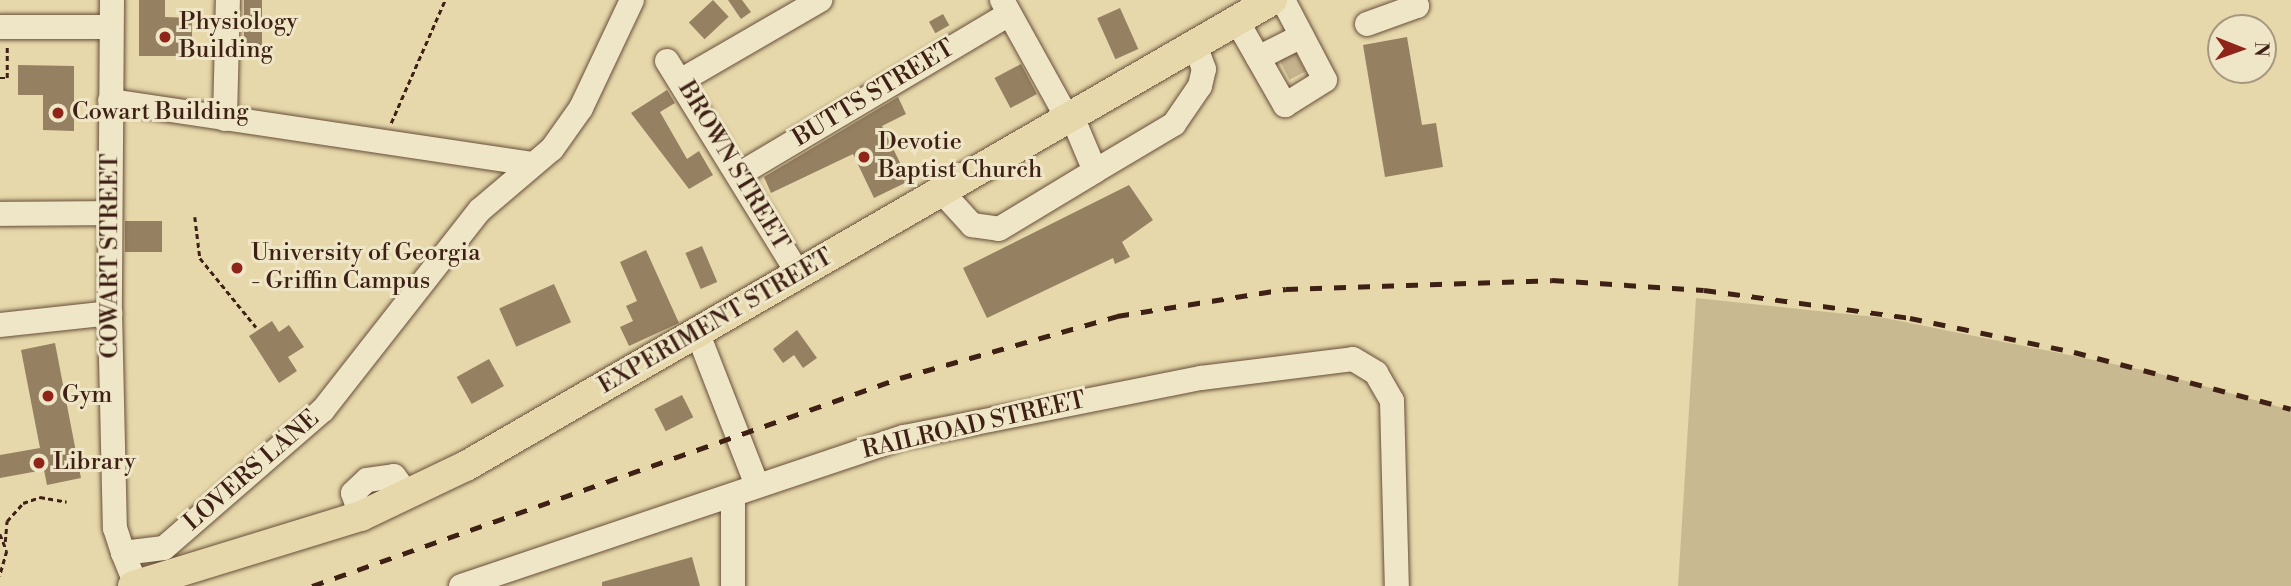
<!DOCTYPE html>
<html>
<head>
<meta charset="utf-8">
<style>
	body { margin:0 }
	#map { position:relative; width:2291px; height:586px; overflow:hidden; background:#e6d8aa; font-family:"Libre Bodoni",serif }
	div>[style] { position:absolute }
	.green>* { inset:0; background:#c9b991 }
	.building>* { inset:0; background:#958062; transform-origin:0 0 }
	.minor-tunnel>* { height:24px; margin-top:-12px; transform-origin:0; background:repeating-linear-gradient(90deg,#c4b38c 0 24px,transparent 0 36px) }
	.path>* { height:2.5px; margin-top:-1.25px; transform-origin:0; background:repeating-linear-gradient(90deg,#3e2015 0 5px,transparent 0 8.5px) }
	.roads { filter:drop-shadow(0 0 2px #684e3a) drop-shadow(0 0 2px #684e3a) }
	.minor>* { height:24px; margin:-12px; padding:0 12px; transform-origin:12px; border-radius:12px; background:#efe6c8 }
	.major>* { height:30px; margin:-15px; padding:0 15px; transform-origin:15px; border-radius:15px; background:#e6d8aa }
	.rail>* { height:5px; margin-top:-2.5px; transform-origin:0; background:repeating-linear-gradient(90deg,#3e2015 0 12px,transparent 0 24px) }
	.dots>* { width:19px; height:19px; translate:-50% -50%; box-sizing:border-box; border:4px solid #efe6c8; border-radius:50% }
	span { translate:-50% -50%; white-space:nowrap; text-align:center; line-height:1.15; -webkit-text-stroke:6px #efe6c8; paint-order:stroke }
	.poi-label { font-size:24px; color:#3e2015 }
	.left { translate:0 -50%; text-align:left }
	.street-label { font-size:24px; color:#3e2015 }
	.north { position:absolute; left:2207px; top:14px; width:70px; height:70px; box-sizing:border-box; background:#efe6c8; border:2px solid #a89780; border-radius:50%; rotate:91deg; font-size:19px; font-weight:700; line-height:28px; text-align:center; color:#3e2015 }
	.north::after { content:''; display:block; margin:auto; width:24px; height:32px; background:#8f2418; clip-path:polygon(50% 0,100% 100%,50% 72%,0 100%) }
</style>
</head>
<body>
<div id="map">
	<div class="green">
		<i style="clip-path:polygon(1696px 298px,1885px 318px,2153px 372px,2291px 410px,2291px 586px,1678px 586px)"></i>
	</div>
	<div class="building">
		<i style="clip-path:polygon(139px 0,165px 0,165px 17px,192px 18px,192px 56px,139px 56px)"></i>
		<i style="left:244px;top:0;width:18px;height:56px"></i>
		<i style="left:713px;top:0;width:23px;height:33px;rotate:47deg"></i>
		<i style="clip-path:polygon(728px 0,742px 0,751px 12px,741px 19px)"></i>
		<i style="left:1120px;top:8px;width:45px;height:25px;rotate:66deg"></i>
		<i style="left:943px;top:14px;width:13px;height:16px;rotate:61deg"></i>
		<i style="clip-path:polygon(1407px 37px,1422px 125px,1436px 123px,1443px 167px,1385px 177px,1363px 45px)"></i>
		<i style="left:1021px;top:64px;width:34px;height:30px;rotate:62deg"></i>
		<i style="clip-path:polygon(18px 65px,74px 66px,74px 131px,43px 130px,43px 95px,18px 95px)"></i>
		<i style="clip-path:polygon(667px 90px,675px 103px,660px 112px,687px 159px,699px 151px,713px 175px,689px 189px,631px 113px)"></i>
		<i style="clip-path:polygon(898px 97px,906px 114px,882px 126px,909px 181px,874px 198px,853px 154px,771px 193px,764px 177px)"></i>
		<i style="clip-path:polygon(1129px 185px,1153px 220px,1122px 242px,1130px 257px,1115px 264px,1113px 258px,987px 318px,963px 268px)"></i>
		<i style="left:125px;top:221px;width:37px;height:31px"></i>
		<i style="left:702px;top:246px;width:39px;height:18px;rotate:67deg"></i>
		<i style="clip-path:polygon(646px 250px,679px 323px,629px 346px,620px 327px,633px 321px,626px 306px,637px 301px,620px 262px)"></i>
		<i style="left:554px;top:284px;width:42px;height:60px;rotate:66deg"></i>
		<i style="clip-path:polygon(272px 321px,279px 332px,289px 325px,304px 347px,288px 357px,297px 371px,279px 383px,249px 336px)"></i>
		<i style="clip-path:polygon(797px 330px,817px 358px,803px 368px,794px 355px,783px 363px,773px 349px)"></i>
		<i style="clip-path:polygon(55px 343px,81px 478px,47px 485px,44px 470px,0 478px,0 455px,40px 448px,21px 350px)"></i>
		<i style="left:489px;top:359px;width:31px;height:37px;rotate:61deg"></i>
		<i style="left:682px;top:395px;width:25px;height:31px;rotate:63deg"></i>
		<i style="clip-path:polygon(692px 557px,700px 586px,602px 586px,602px 582px)"></i>
	</div>
	<div class="minor-tunnel">
		<i style="left:1284px;top:69px;width:18px;rotate:-27deg"></i>
	</div>
	<div class="path">
		<i style="left:0;top:78px;width:7px"></i>
		<i style="left:7px;top:78px;width:32px;rotate:-90deg"></i>
		<i style="left:391px;top:123px;width:134px;rotate:-66.3deg"></i>
		<i style="left:195px;top:217px;width:41px;rotate:83deg"></i>
		<i style="left:200px;top:258px;width:89px;rotate:50.9deg"></i>
		<i style="left:0;top:534px;width:18px;rotate:68deg"></i>
		<i style="left:7px;top:551px;width:26px;rotate:106deg"></i>
		<i style="left:5px;top:542px;width:21px;rotate:-85deg"></i>
		<i style="left:7px;top:521px;width:24px;rotate:-48deg"></i>
		<i style="left:23px;top:503px;width:18px;rotate:-19deg"></i>
		<i style="left:40px;top:497px;width:27px;rotate:10deg"></i>
	</div>
	<div class="roads">
		<div class="minor">
			<i style="left:112px;top:0;width:313px;rotate:90.4deg"></i>
			<i style="left:110px;top:313px;width:215px;rotate:88.7deg"></i>
			<i style="left:115px;top:528px;width:26px;rotate:72deg"></i>
			<i style="left:1002px;top:0;width:138px;rotate:61deg"></i>
			<i style="left:1237px;top:21px;width:97px;rotate:60.3deg"></i>
			<i style="left:1285px;top:105px;width:47px;rotate:-32deg"></i>
			<i style="left:1325px;top:80px;width:90px;rotate:-117.7deg"></i>
			<i style="left:1367px;top:24px;width:53px;rotate:-19.8deg"></i>
			<i style="left:1417px;top:6px;width:7px;rotate:-117deg"></i>
			<i style="left:0;top:27px;width:111px"></i>
			<i style="left:1258px;top:58px;width:49px;rotate:-26.6deg"></i>
			<i style="left:667px;top:61px;width:249px;rotate:58.3deg"></i>
			<i style="left:682px;top:80px;width:160px;rotate:-30.1deg"></i>
			<i style="left:110px;top:101px;width:426px;rotate:8.5deg"></i>
			<i style="left:225px;top:119px;width:119px;rotate:-88.6deg"></i>
			<i style="left:1095px;top:171px;width:92px;rotate:-30.7deg"></i>
			<i style="left:1174px;top:124px;width:46px;rotate:-55.6deg"></i>
			<i style="left:1200px;top:86px;width:17px;rotate:-77deg"></i>
			<i style="left:1204px;top:69px;width:25px;rotate:-111deg"></i>
			<i style="left:738px;top:175px;width:315px;rotate:-30.7deg"></i>
			<i style="left:942px;top:192px;width:45px;rotate:47.7deg"></i>
			<i style="left:972px;top:225px;width:27px;rotate:8deg"></i>
			<i style="left:999px;top:229px;width:112px;rotate:-31.1deg"></i>
			<i style="left:1095px;top:171px;width:56px;rotate:-112.9deg"></i>
			<i style="left:0;top:214px;width:109px;rotate:-0.5deg"></i>
			<i style="left:0;top:325px;width:111px;rotate:-6.2deg"></i>
			<i style="left:698px;top:334px;width:162px;rotate:68.7deg"></i>
			<i style="left:733px;top:495px;width:91px;rotate:90deg"></i>
			<i style="left:361px;top:516px;width:24px;rotate:-109deg"></i>
			<i style="left:353px;top:493px;width:19px;rotate:-43deg"></i>
			<i style="left:367px;top:480px;width:27px;rotate:-8deg"></i>
			<i style="left:394px;top:476px;width:22px;rotate:54deg"></i>
			<i style="left:136px;top:585px;width:35px;rotate:-112deg"></i>
			<i style="left:123px;top:553px;width:41px;rotate:-7deg"></i>
			<i style="left:164px;top:548px;width:211px;rotate:-41deg"></i>
			<i style="left:323px;top:410px;width:254px;rotate:-51.9deg"></i>
			<i style="left:480px;top:210px;width:94px;rotate:-40.3deg"></i>
			<i style="left:552px;top:149px;width:50px;rotate:-54.7deg"></i>
			<i style="left:581px;top:108px;width:119px;rotate:-64.7deg"></i>
			<i style="left:461px;top:586px;width:468px;rotate:-18.6deg"></i>
			<i style="left:905px;top:437px;width:302px;rotate:-11.3deg"></i>
			<i style="left:1201px;top:378px;width:153px;rotate:-7.1deg"></i>
			<i style="left:1353px;top:359px;width:27px;rotate:31deg"></i>
			<i style="left:1376px;top:373px;width:32px;rotate:60deg"></i>
			<i style="left:1392px;top:401px;width:185px;rotate:88.5deg"></i>
		</div>
		<div class="major">
			<i style="left:133px;top:586px;width:239px;rotate:-17.1deg"></i>
			<i style="left:361px;top:516px;width:116px;rotate:-25.5deg"></i>
			<i style="left:466px;top:466px;width:931px;rotate:-30.03deg"></i>
		</div>
	</div>
	<div class="rail">
		<i style="left:312px;top:586px;width:624px;rotate:-19.48deg"></i>
		<i style="left:900px;top:378px;width:226px;rotate:-15.9deg"></i>
		<i style="left:1117px;top:316px;width:171px;rotate:-9.1deg"></i>
		<i style="left:1286px;top:289px;width:266px;rotate:-1.9deg"></i>
		<i style="left:1552px;top:280px;width:152px;rotate:3.8deg"></i>
		<i style="left:1704px;top:290px;width:208px;rotate:7.7deg"></i>
		<i style="left:1910px;top:318px;width:167px;rotate:11.7deg"></i>
		<i style="left:2074px;top:352px;width:224px;rotate:14.7deg"></i>
	</div>
	<div class="dots">
		<i style="left:165px;top:37px;background:#8f2418"></i>
		<i style="left:58px;top:113px;background:#8f2418"></i>
		<i style="left:864px;top:157px;background:#8f2418"></i>
		<i style="left:237px;top:268px;background:#8f2418"></i>
		<i style="left:48px;top:396px;background:#8f2418"></i>
		<i style="left:39px;top:463px;background:#8f2418"></i>
	</div>
	<div class="poi-label">
		<span class="left" style="left:179px;top:37px">Physiology<br>Building</span>
		<span class="left" style="left:72px;top:113px">Cowart Building</span>
		<span class="left" style="left:878px;top:157px">Devotie<br>Baptist Church</span>
		<span class="left" style="left:251px;top:268px">University of Georgia<br>- Griffin Campus</span>
		<span class="left" style="left:62px;top:396px">Gym</span>
		<span class="left" style="left:53px;top:463px">Library</span>
	</div>
	<div class="street-label">
		<span style="left:874px;top:94px;rotate:-31deg">BUTTS STREET</span>
		<span style="left:733px;top:166px;rotate:59deg">BROWN STREET</span>
		<span style="left:111px;top:256px;rotate:-90deg">COWART STREET</span>
		<span style="left:716px;top:322px;rotate:-30deg">EXPERIMENT STREET</span>
		<span style="left:974px;top:426px;rotate:-13deg">RAILROAD STREET</span>
		<span style="left:252px;top:471px;rotate:-41deg">LOVERS LANE</span>
	</div>
	<div class="north">N</div>
</div>
</body>
</html>
